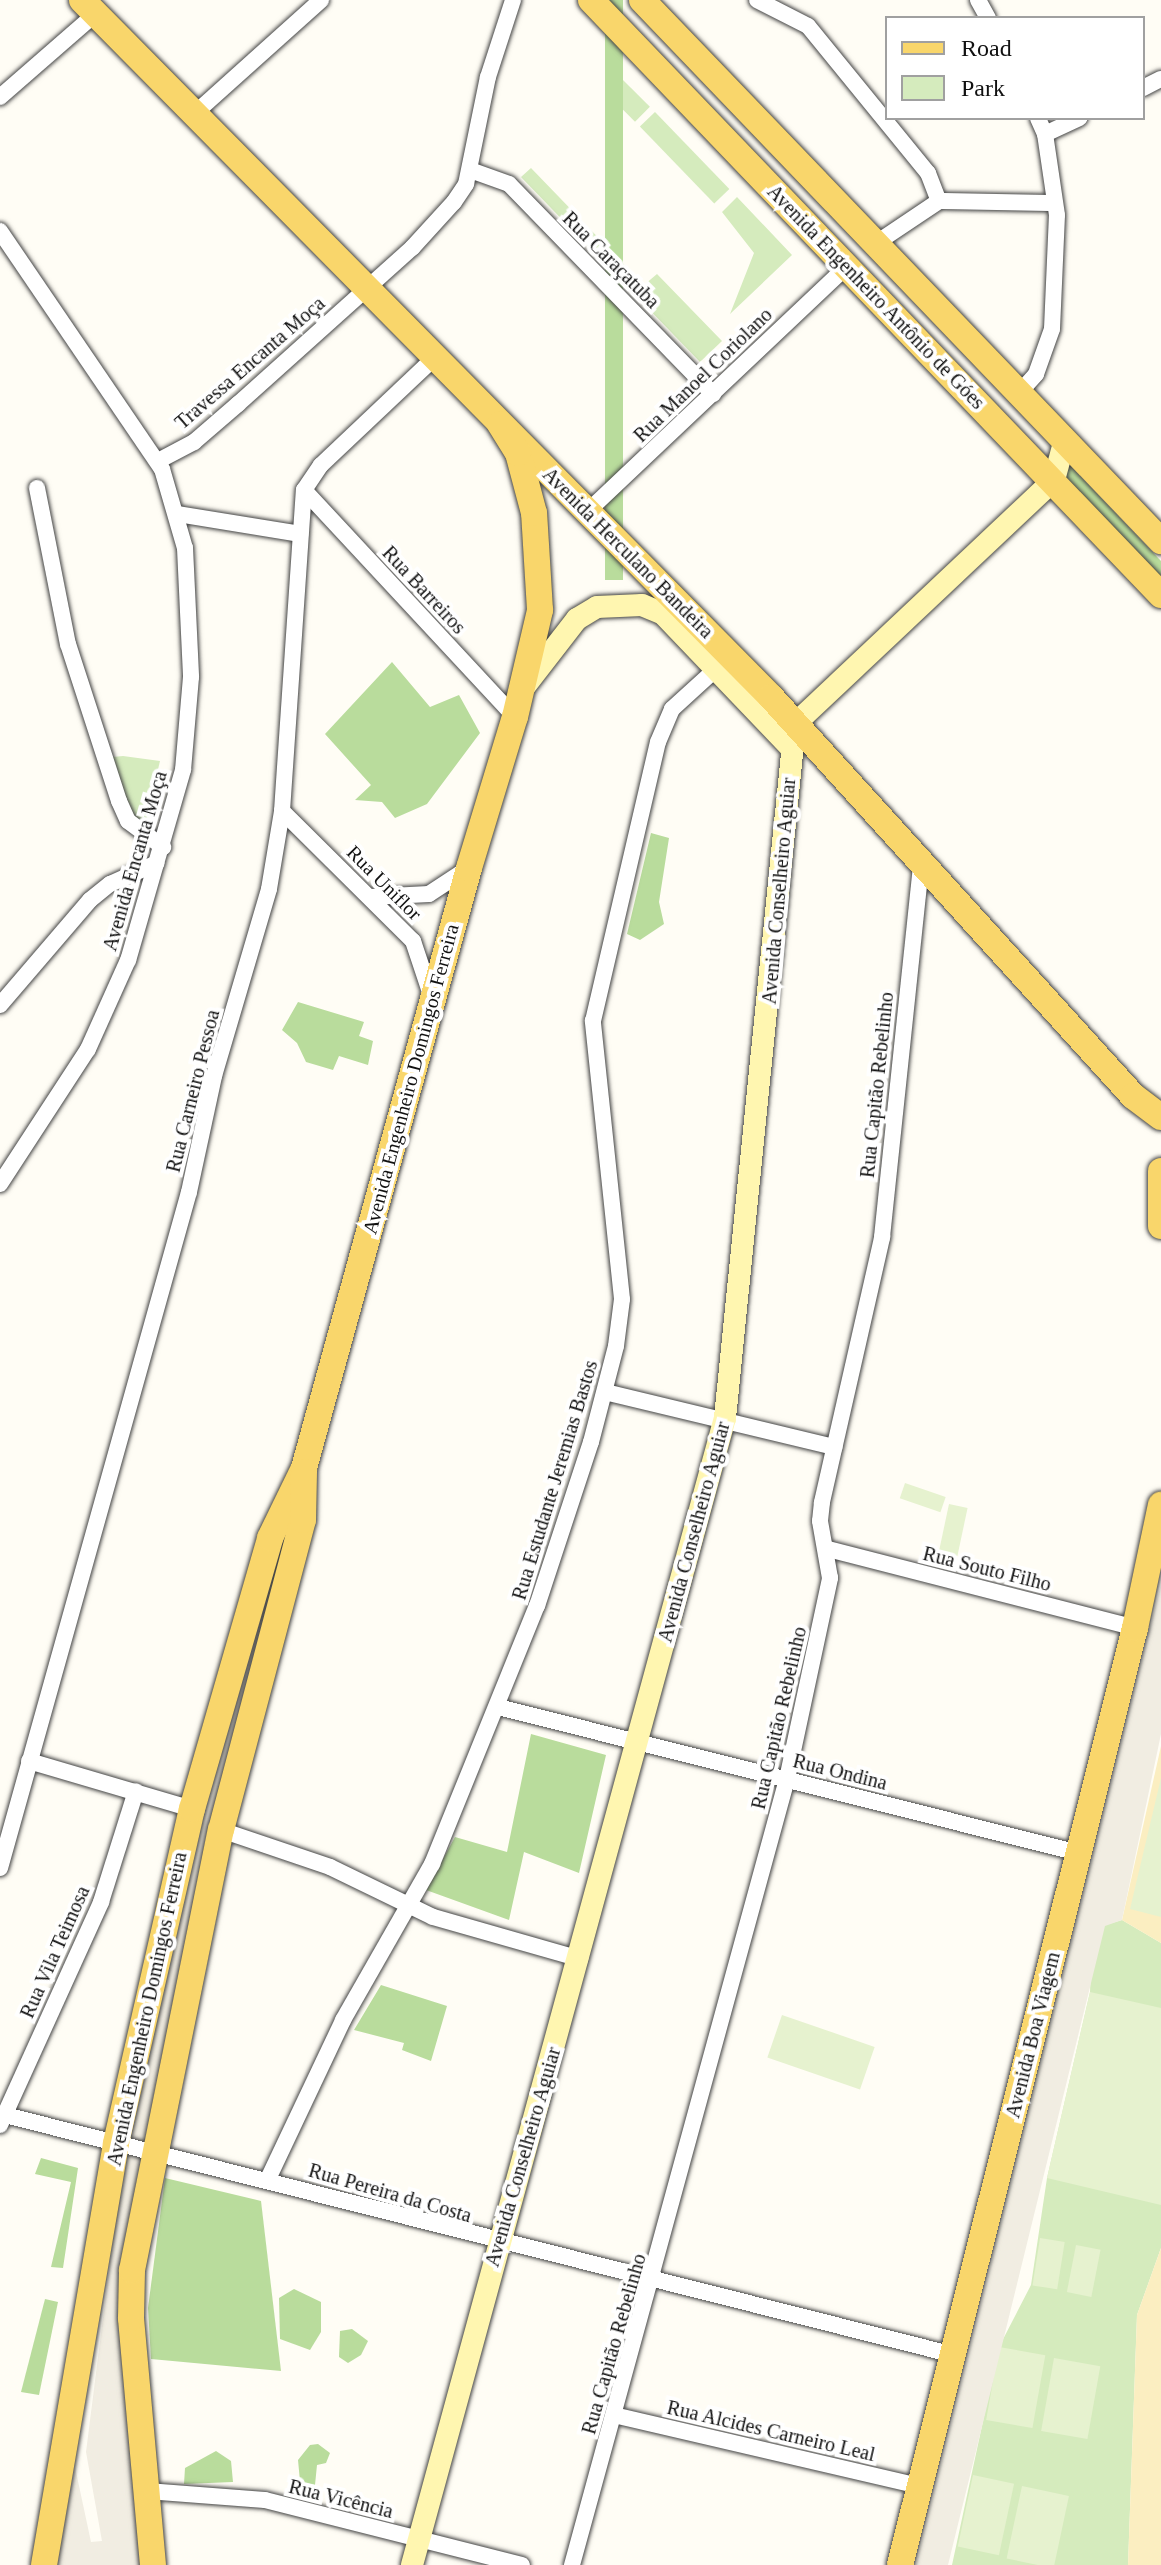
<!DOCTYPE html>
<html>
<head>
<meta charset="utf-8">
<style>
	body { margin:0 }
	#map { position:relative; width:1161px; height:2565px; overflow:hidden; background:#fffdf5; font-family:Georgia,serif }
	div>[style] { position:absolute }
	.green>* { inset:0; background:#d5ebbd; transform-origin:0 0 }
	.forest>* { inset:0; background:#b9dc9c; transform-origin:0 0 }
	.sand>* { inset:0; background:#fbeec1 }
	.pitch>* { inset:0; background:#e6f2cf; transform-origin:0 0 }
	.plaza>* { inset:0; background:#f1ede2 }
	.roads { filter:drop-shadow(0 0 2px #444) drop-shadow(0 0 2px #444) }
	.minor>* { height:16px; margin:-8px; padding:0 8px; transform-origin:8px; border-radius:8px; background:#fff }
	.secondary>* { height:22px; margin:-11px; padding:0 11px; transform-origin:11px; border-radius:11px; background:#fff6b0 }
	.primary>* { height:26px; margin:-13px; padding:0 13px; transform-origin:13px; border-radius:13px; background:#f9d66b }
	span { translate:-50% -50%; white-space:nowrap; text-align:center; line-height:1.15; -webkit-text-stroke:8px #fff; paint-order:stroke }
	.street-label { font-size:20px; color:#111 }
	.legend { position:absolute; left:885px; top:16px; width:260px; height:104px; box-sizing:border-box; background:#fff; border:2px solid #a0a0a0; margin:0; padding:10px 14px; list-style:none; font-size:24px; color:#111 }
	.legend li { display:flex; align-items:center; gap:16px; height:40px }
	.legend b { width:40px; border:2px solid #a0a0a0 }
</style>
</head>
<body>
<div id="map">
	<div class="green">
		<i style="left:623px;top:80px;width:38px;height:21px;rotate:45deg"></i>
		<i style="left:655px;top:112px;width:107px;height:21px;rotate:46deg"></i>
		<i style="clip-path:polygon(531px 168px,644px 285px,657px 274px,722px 341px,700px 362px,521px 177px)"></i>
		<i style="clip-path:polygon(737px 197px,792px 255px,730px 314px,754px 253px,722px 212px)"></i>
		<i style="clip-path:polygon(123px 756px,160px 761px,143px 833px,103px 758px)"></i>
		<i style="clip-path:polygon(1122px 1920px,1161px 1943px,1161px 2248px,1137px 2315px,1128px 2565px,952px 2565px,999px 2347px,1031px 2285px,1047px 2178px,1090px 1992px,1092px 1940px,1105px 1925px)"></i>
	</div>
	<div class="forest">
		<i style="left:605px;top:0;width:18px;height:580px"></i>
		<i style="clip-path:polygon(1065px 460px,1161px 561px,1161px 580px,1061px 476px)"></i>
		<i style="clip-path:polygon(392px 662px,430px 707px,459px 695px,480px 733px,427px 804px,395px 818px,382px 802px,355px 800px,371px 785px,325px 734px)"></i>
		<i style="clip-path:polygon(651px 833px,669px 838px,659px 902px,664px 924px,640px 940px,627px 934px)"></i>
		<i style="clip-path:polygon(298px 1002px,364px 1022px,359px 1036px,373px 1041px,368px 1065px,339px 1056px,333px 1070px,306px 1062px,297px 1043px,282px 1030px)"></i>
		<i style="clip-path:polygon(531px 1734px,606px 1755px,579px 1873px,524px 1852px,509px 1920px,426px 1890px,455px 1837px,507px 1852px)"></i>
		<i style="clip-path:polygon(381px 1985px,447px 2006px,431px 2061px,402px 2050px,404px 2043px,354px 2030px)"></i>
		<i style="clip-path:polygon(41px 2158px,78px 2168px,63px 2268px,51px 2267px,71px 2182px,35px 2174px)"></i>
		<i style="clip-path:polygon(165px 2178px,261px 2201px,281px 2371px,151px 2359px,148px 2308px)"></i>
		<i style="clip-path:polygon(294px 2289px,321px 2302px,321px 2332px,310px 2350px,280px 2339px,279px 2298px)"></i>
		<i style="clip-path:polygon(45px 2299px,58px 2302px,39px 2395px,21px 2392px)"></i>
		<i style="clip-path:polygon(352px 2329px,368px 2341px,361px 2355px,348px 2363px,339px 2357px,340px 2331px)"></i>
		<i style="clip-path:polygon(318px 2444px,330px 2453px,326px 2463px,317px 2465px,315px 2485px,305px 2483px,301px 2492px,298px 2460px,310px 2445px)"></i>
		<i style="clip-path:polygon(216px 2451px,231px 2461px,233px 2482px,184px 2484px,185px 2468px)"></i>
	</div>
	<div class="sand">
		<i style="clip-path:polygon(1161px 1746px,1161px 1943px,1122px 1920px)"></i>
		<i style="clip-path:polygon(1161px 2248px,1161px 2565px,1128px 2565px,1137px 2315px)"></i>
	</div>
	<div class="pitch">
		<i style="left:905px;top:1483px;width:43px;height:16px;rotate:19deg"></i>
		<i style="left:949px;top:1504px;width:19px;height:49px;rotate:12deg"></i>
		<i style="clip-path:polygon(1161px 1778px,1161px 1917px,1130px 1909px)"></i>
		<i style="clip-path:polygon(1090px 1992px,1161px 2008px,1161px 2205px,1047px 2178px)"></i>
		<i style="left:782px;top:2015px;width:98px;height:45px;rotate:19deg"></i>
		<i style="left:1040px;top:2238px;width:25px;height:48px;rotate:9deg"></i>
		<i style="left:1076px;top:2245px;width:25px;height:48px;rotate:11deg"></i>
		<i style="left:999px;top:2347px;width:47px;height:74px;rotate:10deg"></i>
		<i style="left:1054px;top:2358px;width:47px;height:74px;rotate:10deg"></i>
		<i style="left:973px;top:2475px;width:42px;height:73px;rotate:12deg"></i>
		<i style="left:1022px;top:2486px;width:48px;height:74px;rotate:12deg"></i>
	</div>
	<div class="plaza">
		<i style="clip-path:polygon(299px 1488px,147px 2147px,122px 2142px,205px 1790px)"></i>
		<i style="clip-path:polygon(1161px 1584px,1161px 1734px,1122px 1920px,1105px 1926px,948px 2565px,916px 2565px)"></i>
		<i style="clip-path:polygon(124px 2152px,145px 2157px,129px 2252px,148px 2565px,57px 2565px,75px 2467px,91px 2542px,102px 2541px,86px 2452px)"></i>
	</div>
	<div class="roads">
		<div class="minor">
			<i style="left:757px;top:0;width:57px;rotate:27deg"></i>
			<i style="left:808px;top:26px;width:190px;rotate:50.8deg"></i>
			<i style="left:928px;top:173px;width:30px;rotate:69deg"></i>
			<i style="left:939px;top:201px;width:77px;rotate:146.1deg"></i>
			<i style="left:978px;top:0;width:21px;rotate:61deg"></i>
			<i style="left:1143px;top:88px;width:20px;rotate:-27deg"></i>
			<i style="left:0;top:97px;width:126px;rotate:-41.1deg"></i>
			<i style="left:193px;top:115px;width:172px;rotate:-41.9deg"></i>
			<i style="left:1045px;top:134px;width:38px;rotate:-25deg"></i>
			<i style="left:470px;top:170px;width:41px;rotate:19.7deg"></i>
			<i style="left:509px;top:184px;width:293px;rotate:45.8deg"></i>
			<i style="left:939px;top:201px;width:115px;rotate:1deg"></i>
			<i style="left:0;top:231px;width:288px;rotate:55.8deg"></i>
			<i style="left:162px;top:469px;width:82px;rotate:73.8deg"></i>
			<i style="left:185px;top:548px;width:129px;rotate:87.3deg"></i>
			<i style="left:191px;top:677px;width:93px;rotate:94.9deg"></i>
			<i style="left:183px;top:770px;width:198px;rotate:106.1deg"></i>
			<i style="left:128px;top:960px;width:98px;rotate:114.2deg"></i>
			<i style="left:88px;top:1049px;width:161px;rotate:123.1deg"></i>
			<i style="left:1020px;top:392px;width:24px;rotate:-48deg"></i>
			<i style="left:1036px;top:374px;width:48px;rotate:-70.4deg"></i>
			<i style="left:1052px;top:329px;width:114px;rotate:-87.5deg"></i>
			<i style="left:1057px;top:215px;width:82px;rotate:-98.4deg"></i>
			<i style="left:1045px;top:134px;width:17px;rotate:-114deg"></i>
			<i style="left:158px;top:461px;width:41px;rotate:-27.8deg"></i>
			<i style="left:194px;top:442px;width:58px;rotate:-40.8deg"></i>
			<i style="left:238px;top:404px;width:234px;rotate:-41.9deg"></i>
			<i style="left:412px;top:248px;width:62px;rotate:-47.6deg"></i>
			<i style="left:454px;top:202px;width:22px;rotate:-56deg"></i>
			<i style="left:466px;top:184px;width:109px;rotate:-78.4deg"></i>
			<i style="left:488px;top:77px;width:81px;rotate:-72deg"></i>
			<i style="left:37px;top:488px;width:159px;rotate:78.8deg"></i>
			<i style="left:68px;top:644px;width:165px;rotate:72deg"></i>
			<i style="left:119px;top:801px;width:22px;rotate:66deg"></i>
			<i style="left:128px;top:821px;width:44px;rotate:36.6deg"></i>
			<i style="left:304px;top:490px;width:310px;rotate:47.1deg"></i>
			<i style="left:587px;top:512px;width:357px;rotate:-43.4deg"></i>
			<i style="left:177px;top:514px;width:125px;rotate:9.2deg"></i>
			<i style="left:282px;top:811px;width:185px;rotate:44.8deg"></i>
			<i style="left:413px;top:941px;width:57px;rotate:71.6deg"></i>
			<i style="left:371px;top:897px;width:58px;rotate:-3deg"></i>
			<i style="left:429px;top:894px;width:45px;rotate:-33.3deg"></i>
			<i style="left:0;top:1005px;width:138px;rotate:-49.4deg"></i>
			<i style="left:90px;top:900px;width:26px;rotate:-39deg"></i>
			<i style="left:110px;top:884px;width:51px;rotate:-24.1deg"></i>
			<i style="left:605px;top:1392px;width:236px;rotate:13.5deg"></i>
			<i style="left:828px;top:1549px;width:317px;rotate:14.4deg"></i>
			<i style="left:498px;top:1707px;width:599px;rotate:14.11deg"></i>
			<i style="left:29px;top:1761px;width:170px;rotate:16.4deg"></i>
			<i style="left:221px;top:1830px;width:115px;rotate:18.7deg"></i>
			<i style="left:330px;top:1867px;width:114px;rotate:25.9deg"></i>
			<i style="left:433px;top:1917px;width:153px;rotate:15.9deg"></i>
			<i style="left:0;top:1868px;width:702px;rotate:-74.38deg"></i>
			<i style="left:189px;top:1192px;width:119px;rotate:-77.8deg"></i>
			<i style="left:214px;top:1076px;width:195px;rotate:-73.6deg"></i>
			<i style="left:269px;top:889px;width:79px;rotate:-80.5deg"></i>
			<i style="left:282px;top:811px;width:322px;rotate:-86.1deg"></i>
			<i style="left:304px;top:490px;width:30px;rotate:-56deg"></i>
			<i style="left:321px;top:465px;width:156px;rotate:-43.4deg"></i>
			<i style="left:5px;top:2115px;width:975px;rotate:14.19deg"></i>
			<i style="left:0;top:2125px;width:245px;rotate:-65.6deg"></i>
			<i style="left:101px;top:1902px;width:116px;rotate:-72.5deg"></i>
			<i style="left:268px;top:2179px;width:176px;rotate:-64.7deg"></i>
			<i style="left:343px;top:2020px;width:180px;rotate:-60.3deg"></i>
			<i style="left:432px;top:1864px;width:279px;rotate:-67.9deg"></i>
			<i style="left:537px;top:1606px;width:173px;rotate:-71.8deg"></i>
			<i style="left:591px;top:1442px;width:99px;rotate:-75.4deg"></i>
			<i style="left:616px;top:1346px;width:47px;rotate:-82.7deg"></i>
			<i style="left:622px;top:1299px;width:280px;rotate:-96deg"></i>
			<i style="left:593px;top:1021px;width:286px;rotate:-76.9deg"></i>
			<i style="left:658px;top:742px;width:36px;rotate:-67deg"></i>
			<i style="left:672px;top:709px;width:61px;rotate:-42.3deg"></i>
			<i style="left:614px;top:2415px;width:313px;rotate:13.1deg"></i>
			<i style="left:147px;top:2491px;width:118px;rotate:4.4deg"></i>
			<i style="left:265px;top:2500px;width:265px;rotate:14.2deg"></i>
			<i style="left:572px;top:2565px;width:815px;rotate:-74.7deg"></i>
			<i style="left:787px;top:1779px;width:206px;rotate:-77.9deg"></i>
			<i style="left:830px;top:1578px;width:58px;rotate:-100deg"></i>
			<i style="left:820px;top:1521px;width:19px;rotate:-84deg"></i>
			<i style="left:822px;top:1502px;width:272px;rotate:-77.2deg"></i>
			<i style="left:882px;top:1237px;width:374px;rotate:-84deg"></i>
		</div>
		<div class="secondary">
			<i style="left:525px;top:686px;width:85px;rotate:-52.2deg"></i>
			<i style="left:577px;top:619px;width:23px;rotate:-31deg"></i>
			<i style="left:597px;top:607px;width:45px;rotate:-2.5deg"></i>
			<i style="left:642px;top:605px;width:23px;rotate:23deg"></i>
			<i style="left:663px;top:614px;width:185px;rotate:46.3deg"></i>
			<i style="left:412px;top:2565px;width:1189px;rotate:-74.74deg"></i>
			<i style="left:725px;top:1418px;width:698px;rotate:-84.24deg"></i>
			<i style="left:795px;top:724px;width:356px;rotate:-43.3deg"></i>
			<i style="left:1054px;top:480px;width:42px;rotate:-75deg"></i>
		</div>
		<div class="primary">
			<i style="left:82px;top:0;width:980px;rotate:45.33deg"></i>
			<i style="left:771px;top:697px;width:539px;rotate:47.78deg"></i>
			<i style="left:1133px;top:1096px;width:35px;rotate:37deg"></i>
			<i style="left:591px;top:0;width:824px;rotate:46.23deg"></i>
			<i style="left:642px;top:0;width:750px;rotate:46.19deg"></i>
			<i style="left:1161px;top:1171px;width:55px;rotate:90deg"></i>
			<i style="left:44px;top:2565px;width:428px;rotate:-80.3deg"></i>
			<i style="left:116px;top:2143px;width:343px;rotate:-77.2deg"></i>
			<i style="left:192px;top:1809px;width:282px;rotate:-73.9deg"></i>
			<i style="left:270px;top:1538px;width:78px;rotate:-64.1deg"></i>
			<i style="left:304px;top:1468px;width:622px;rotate:-74.62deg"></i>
			<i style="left:469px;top:868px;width:158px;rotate:-73.1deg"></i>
			<i style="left:515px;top:717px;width:110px;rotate:-76.8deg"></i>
			<i style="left:540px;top:610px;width:97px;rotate:-93.5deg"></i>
			<i style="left:534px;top:513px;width:62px;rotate:-104.9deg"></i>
			<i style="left:518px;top:453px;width:34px;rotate:-122deg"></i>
			<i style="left:153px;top:2565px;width:248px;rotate:-95.1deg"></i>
			<i style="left:131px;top:2318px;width:48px;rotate:-88.8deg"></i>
			<i style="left:132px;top:2270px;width:449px;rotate:-78.6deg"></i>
			<i style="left:221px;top:1830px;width:321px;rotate:-75.2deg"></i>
			<i style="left:303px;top:1520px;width:48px;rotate:-88.8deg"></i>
			<i style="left:900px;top:2565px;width:966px;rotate:-75.92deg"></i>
			<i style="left:1135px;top:1628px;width:126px;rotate:-78.1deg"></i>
		</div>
	</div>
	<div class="street-label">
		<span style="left:611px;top:260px;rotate:45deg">Rua Caraçatuba</span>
		<span style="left:876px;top:297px;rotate:46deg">Avenida Engenheiro Antônio de Góes</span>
		<span style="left:250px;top:363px;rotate:-41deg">Travessa Encanta Moça</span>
		<span style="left:703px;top:375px;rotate:-44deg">Rua Manoel Coriolano</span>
		<span style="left:628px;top:553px;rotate:45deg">Avenida Herculano Bandeira</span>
		<span style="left:424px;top:590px;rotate:47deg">Rua Barreiros</span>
		<span style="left:135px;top:861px;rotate:-74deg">Avenida Encanta Moça</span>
		<span style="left:384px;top:883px;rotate:45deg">Rua Uniflor</span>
		<span style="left:779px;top:891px;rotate:-85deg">Avenida Conselheiro Aguiar</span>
		<span style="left:411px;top:1079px;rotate:-75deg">Avenida Engenheiro Domingos Ferreira</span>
		<span style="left:877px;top:1085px;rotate:-84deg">Rua Capitão Rebelinho</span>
		<span style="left:193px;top:1091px;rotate:-76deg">Rua Carneiro Pessoa</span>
		<span style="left:555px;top:1480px;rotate:-73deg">Rua Estudante Jeremias Bastos</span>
		<span style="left:694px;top:1532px;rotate:-75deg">Avenida Conselheiro Aguiar</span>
		<span style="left:987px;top:1569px;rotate:14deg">Rua Souto Filho</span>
		<span style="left:779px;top:1718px;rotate:-77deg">Rua Capitão Rebelinho</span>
		<span style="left:840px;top:1772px;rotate:14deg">Rua Ondina</span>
		<span style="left:55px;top:1952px;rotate:-66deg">Rua Vila Teimosa</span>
		<span style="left:147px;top:2009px;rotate:-78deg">Avenida Engenheiro Domingos Ferreira</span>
		<span style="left:1033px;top:2035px;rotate:-76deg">Avenida Boa Viagem</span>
		<span style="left:523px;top:2157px;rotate:-74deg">Avenida Conselheiro Aguiar</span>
		<span style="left:390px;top:2193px;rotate:16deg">Rua Pereira da Costa</span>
		<span style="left:614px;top:2344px;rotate:-74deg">Rua Capitão Rebelinho</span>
		<span style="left:771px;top:2431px;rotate:13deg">Rua Alcides Carneiro Leal</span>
		<span style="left:341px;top:2499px;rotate:14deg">Rua Vicência</span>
	</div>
	<ul class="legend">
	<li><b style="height:10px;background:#f9d66b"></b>Road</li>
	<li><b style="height:22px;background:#d5ebbd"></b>Park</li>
	</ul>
</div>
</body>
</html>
